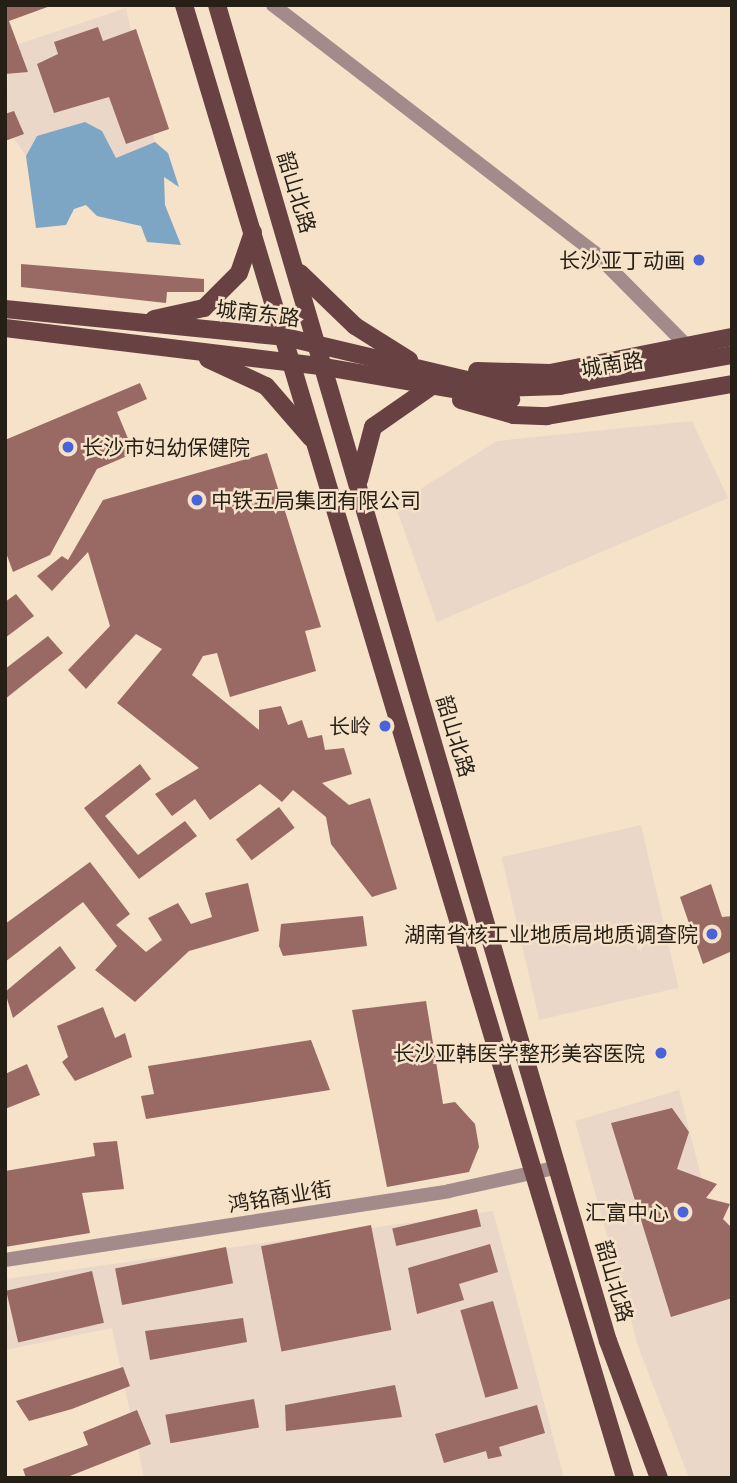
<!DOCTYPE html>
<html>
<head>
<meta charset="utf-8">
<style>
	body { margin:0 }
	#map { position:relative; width:737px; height:1483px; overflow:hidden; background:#f5e2c9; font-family:"Noto Sans","Noto Sans SC",sans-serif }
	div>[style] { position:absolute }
	.commercial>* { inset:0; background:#ebd7c8; transform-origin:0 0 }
	.water>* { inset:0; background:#7ca6c3 }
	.building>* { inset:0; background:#996963; transform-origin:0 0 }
	.minor>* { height:14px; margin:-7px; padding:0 7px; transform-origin:7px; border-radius:7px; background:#a28b8a }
	.major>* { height:18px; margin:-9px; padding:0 9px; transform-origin:9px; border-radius:9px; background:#684242 }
	.dots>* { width:19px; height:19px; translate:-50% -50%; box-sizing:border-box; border:4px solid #f5e2c9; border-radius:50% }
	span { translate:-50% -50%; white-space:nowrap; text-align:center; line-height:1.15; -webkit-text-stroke:5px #f5e2c9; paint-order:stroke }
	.street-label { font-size:21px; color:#251f15 }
	.poi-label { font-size:21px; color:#251f15 }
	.right { translate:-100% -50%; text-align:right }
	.left { translate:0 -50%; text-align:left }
	.frame { position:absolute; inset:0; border:7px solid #251f15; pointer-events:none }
</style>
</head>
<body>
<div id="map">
	<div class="commercial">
		<i style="clip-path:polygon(126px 8px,155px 142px,116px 158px,102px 131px,37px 136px,26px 156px,5px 125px,10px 47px)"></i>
		<i style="clip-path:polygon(692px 421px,728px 498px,437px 622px,395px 505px,497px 441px)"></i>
		<i style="left:641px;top:825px;width:167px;height:143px;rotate:77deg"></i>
		<i style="clip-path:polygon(679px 1090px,732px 1297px,732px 1478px,689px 1478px,639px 1349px,575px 1121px)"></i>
		<i style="clip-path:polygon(493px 1211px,564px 1478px,144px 1478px,112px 1328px,5px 1350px,5px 1279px)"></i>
	</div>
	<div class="water">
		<i style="clip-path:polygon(85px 122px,102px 131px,116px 158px,155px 142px,168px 153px,179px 187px,164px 177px,165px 205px,181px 245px,147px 242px,141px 226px,97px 216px,86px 205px,74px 209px,66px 225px,36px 228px,26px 156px,37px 136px)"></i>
	</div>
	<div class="building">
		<i style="clip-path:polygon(5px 5px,53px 5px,9px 21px,28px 72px,5px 74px)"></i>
		<i style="clip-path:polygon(98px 27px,103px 41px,136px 29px,169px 129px,126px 144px,109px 97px,54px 113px,37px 64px,58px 54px,54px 42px)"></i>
		<i style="clip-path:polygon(14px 111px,24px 134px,5px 141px,5px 114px)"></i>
		<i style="clip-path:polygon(21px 264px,204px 279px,204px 292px,167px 292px,166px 303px,21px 287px)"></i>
		<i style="clip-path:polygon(140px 383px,147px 399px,117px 412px,134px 453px,97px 469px,50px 555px,13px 572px,5px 550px,5px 440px)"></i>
		<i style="clip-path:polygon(267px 453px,321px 627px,305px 631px,316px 671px,230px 697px,217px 653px,203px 656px,192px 675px,259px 730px,259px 710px,281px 706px,288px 725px,302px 720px,308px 738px,322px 735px,325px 750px,344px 748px,352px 774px,322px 783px,349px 805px,370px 798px,397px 889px,372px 897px,331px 844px,326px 817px,293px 790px,282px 802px,260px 784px,210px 820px,195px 799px,172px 816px,155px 794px,199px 768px,117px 703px,162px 649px,136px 634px,86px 689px,68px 670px,110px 626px,88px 552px,52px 591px,37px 576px,62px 556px,68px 560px,103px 500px)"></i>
		<i style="clip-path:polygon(16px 594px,34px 616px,5px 638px,5px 602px)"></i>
		<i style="clip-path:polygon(48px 636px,63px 653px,5px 699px,5px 669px)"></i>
		<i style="clip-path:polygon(140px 764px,151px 779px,105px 816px,138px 855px,185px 821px,197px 836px,139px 879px,84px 808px)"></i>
		<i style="left:279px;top:807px;width:26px;height:54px;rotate:53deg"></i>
		<i style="clip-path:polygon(90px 862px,130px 914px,116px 925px,146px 952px,162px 940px,148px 918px,178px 903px,191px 924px,212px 917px,205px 893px,248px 883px,259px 931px,189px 951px,135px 1002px,95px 970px,117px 946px,83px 902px,5px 962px,5px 924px)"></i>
		<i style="clip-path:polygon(711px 884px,722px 917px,732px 916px,732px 951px,703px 964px,680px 897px)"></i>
		<i style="clip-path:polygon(363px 916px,367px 946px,283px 956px,279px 946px,281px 924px)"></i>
		<i style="clip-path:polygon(60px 946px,76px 968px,13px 1018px,5px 992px)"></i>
		<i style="clip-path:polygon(426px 1001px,443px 1104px,455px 1102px,475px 1124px,479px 1147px,469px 1172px,387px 1187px,352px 1010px)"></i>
		<i style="clip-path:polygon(103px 1007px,115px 1038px,125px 1033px,132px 1057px,75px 1081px,62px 1062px,68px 1057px,57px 1026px)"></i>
		<i style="clip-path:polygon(311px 1040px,330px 1090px,146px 1119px,141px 1096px,154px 1094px,148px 1066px)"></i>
		<i style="clip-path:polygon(27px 1064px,40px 1095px,5px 1109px,5px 1074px)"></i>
		<i style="clip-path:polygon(672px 1108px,689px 1132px,677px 1169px,717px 1184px,706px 1198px,730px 1204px,723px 1219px,732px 1228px,732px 1298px,671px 1317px,611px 1123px)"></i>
		<i style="clip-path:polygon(117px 1141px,124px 1189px,82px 1193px,90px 1233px,5px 1247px,5px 1171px,95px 1156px,93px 1143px)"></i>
		<i style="left:477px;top:1209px;width:18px;height:87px;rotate:77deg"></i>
		<i style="left:371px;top:1225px;width:107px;height:112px;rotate:79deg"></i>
		<i style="clip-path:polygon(490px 1244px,498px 1272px,459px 1284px,464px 1300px,417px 1314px,408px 1268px)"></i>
		<i style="left:226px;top:1247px;width:37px;height:113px;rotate:79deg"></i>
		<i style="left:92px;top:1271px;width:53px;height:88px;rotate:77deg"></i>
		<i style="left:493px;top:1301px;width:91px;height:34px;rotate:74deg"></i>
		<i style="clip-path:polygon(243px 1318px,247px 1342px,150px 1360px,145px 1331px)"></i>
		<i style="clip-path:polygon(123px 1367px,130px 1386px,72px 1409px,29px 1421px,16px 1401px)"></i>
		<i style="clip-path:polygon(395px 1385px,402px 1417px,286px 1431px,285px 1405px)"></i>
		<i style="left:254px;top:1399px;width:29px;height:90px;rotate:80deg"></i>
		<i style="clip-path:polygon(537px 1405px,545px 1433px,499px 1447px,502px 1456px,488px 1459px,486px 1451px,444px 1463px,435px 1434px)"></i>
		<i style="clip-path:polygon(137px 1410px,151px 1444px,70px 1476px,26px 1478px,23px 1469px,88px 1445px,83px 1432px)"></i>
	</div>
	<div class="minor">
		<i style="left:273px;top:5px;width:406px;rotate:37.6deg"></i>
		<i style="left:595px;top:253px;width:129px;rotate:45.3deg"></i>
		<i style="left:5px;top:1260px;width:449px;rotate:-8.8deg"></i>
		<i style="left:449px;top:1191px;width:113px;rotate:-12.3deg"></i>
	</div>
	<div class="major">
		<i style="left:184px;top:5px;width:1538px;rotate:73.33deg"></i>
		<i style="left:217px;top:5px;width:1392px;rotate:73.69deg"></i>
		<i style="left:608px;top:1341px;width:146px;rotate:69.6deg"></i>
		<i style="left:300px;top:273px;width:76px;rotate:43.9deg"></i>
		<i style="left:355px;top:326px;width:64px;rotate:32.2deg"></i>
		<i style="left:5px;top:309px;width:281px;rotate:5.7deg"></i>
		<i style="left:285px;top:337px;width:222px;rotate:13.3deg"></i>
		<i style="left:501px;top:388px;width:59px;rotate:-1.9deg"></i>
		<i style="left:560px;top:386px;width:175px;rotate:-10.2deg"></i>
		<i style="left:154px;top:319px;width:51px;rotate:-12.4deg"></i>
		<i style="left:204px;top:308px;width:49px;rotate:-45deg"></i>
		<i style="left:239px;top:273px;width:43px;rotate:-71.1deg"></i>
		<i style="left:5px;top:328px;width:322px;rotate:6.9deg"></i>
		<i style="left:325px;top:367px;width:189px;rotate:9.8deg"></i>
		<i style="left:208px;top:359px;width:64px;rotate:25deg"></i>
		<i style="left:266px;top:386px;width:69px;rotate:49.1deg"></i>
		<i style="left:477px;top:371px;width:73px;rotate:1.6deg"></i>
		<i style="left:550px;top:373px;width:186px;rotate:-11.2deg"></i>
		<i style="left:461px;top:400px;width:55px;rotate:15.8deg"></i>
		<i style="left:514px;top:415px;width:33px;rotate:2deg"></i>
		<i style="left:547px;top:416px;width:188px;rotate:-9.8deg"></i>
		<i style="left:359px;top:480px;width:55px;rotate:-75.2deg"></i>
		<i style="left:373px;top:427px;width:68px;rotate:-34.9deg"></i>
	</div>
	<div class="dots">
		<i style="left:699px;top:260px;background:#4765d8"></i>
		<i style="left:68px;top:447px;background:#4765d8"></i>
		<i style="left:197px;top:500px;background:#4765d8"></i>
		<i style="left:385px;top:726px;background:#4765d8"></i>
		<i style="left:712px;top:934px;background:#4765d8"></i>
		<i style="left:661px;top:1053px;background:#4765d8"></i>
		<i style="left:683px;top:1212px;background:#4765d8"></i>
	</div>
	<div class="street-label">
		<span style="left:297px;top:192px;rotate:73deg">韶山北路</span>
		<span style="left:258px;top:313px;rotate:7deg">城南东路</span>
		<span style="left:612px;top:364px;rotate:-9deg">城南路</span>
		<span style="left:456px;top:736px;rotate:73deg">韶山北路</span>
		<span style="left:280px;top:1196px;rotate:-9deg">鸿铭商业街</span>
		<span style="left:615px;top:1281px;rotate:74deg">韶山北路</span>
	</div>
	<div class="poi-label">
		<span class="right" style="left:685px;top:260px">长沙亚丁动画</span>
		<span class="left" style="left:82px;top:447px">长沙市妇幼保健院</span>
		<span class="left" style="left:211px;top:500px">中铁五局集团有限公司</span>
		<span class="right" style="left:371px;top:726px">长岭</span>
		<span class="right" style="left:698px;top:934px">湖南省核工业地质局地质调查院</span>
		<span class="right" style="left:645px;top:1053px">长沙亚韩医学整形美容医院</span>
		<span class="right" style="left:669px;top:1212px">汇富中心</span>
	</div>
	<div class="frame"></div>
</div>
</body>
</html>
